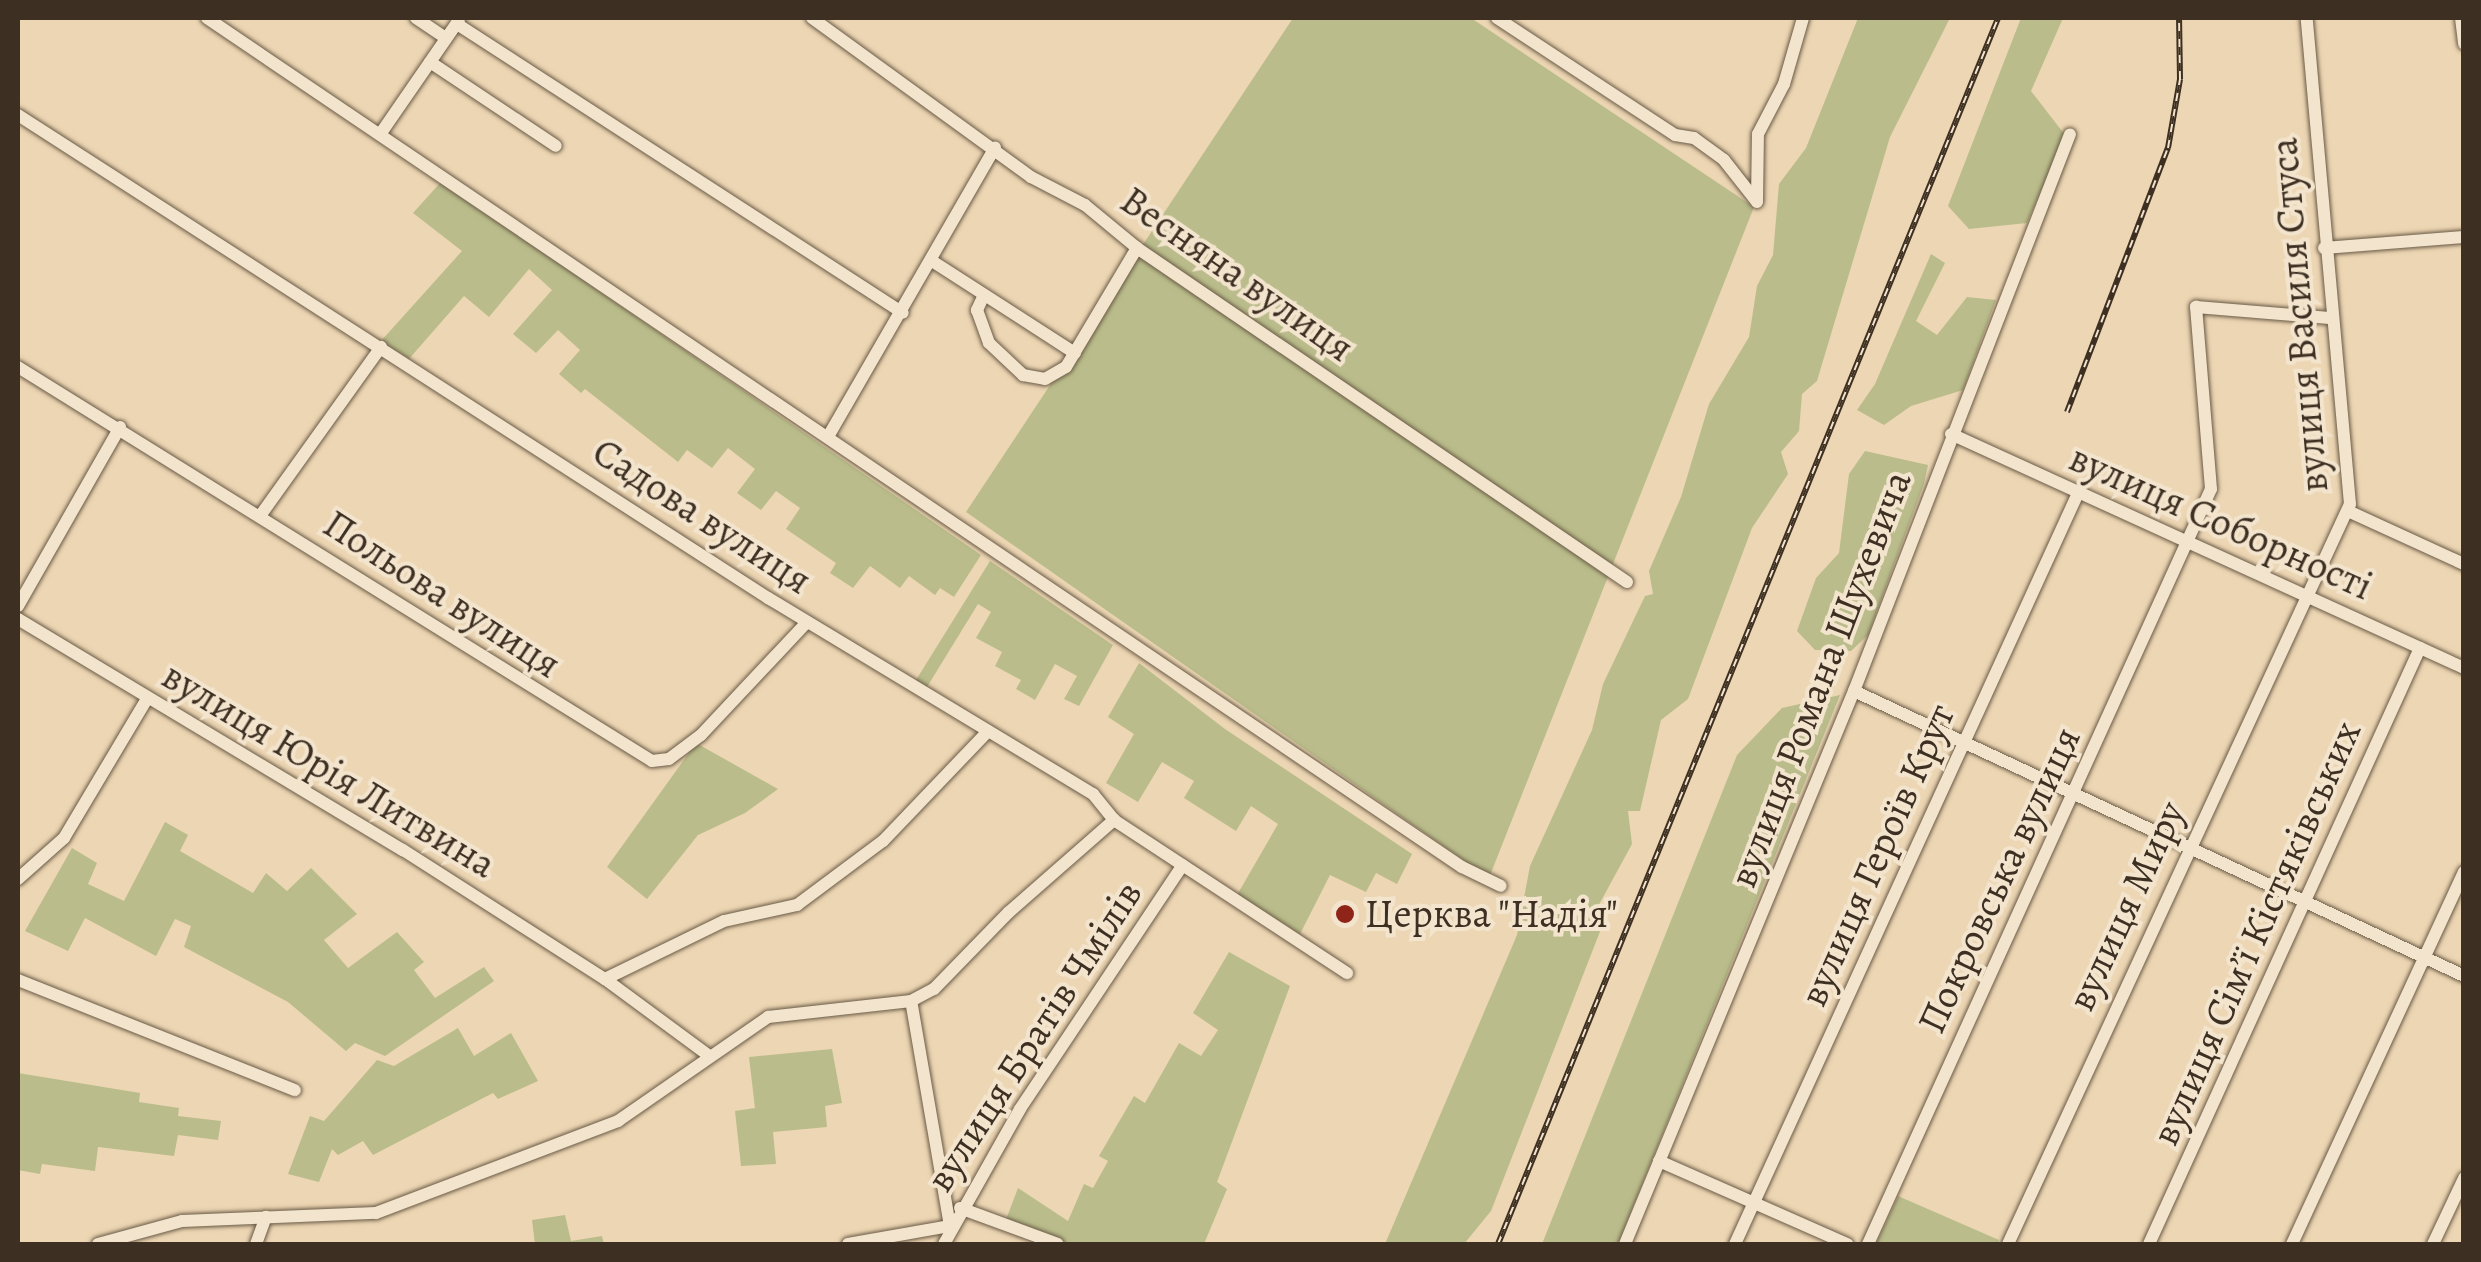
<!DOCTYPE html>
<html>
<head>
<meta charset="utf-8">
<style>
	body { margin:0 }
	#map { position:relative; width:2481px; height:1262px; overflow:hidden; background:#edd6b3; font-family:Alegreya,serif }
	div>[style] { position:absolute }
	.green>* { inset:0; background:#babd8b }
	.roads { filter:drop-shadow(0 0 2px #695a46) drop-shadow(0 0 2px #695a46) }
	.street>* { height:12px; margin:-6px; padding:0 6px; transform-origin:6px; border-radius:6px; background:#f3e4ce }
	.rail>* { height:6px; margin-top:-3px; transform-origin:0; background:repeating-linear-gradient(90deg,#f3e4ce 0 8px,#3d3022 0 16px); box-sizing:border-box; border-block:2px solid #3d3022 }
	.dots>* { width:28px; height:28px; translate:-50% -50%; box-sizing:border-box; border:5px solid #f3e4ce; border-radius:50% }
	span { translate:-50% -50%; white-space:nowrap; text-align:center; line-height:1.15; -webkit-text-stroke:8px #f3e4ce; paint-order:stroke }
	.street-label { font-size:40px; color:#3d3022 }
	.poi-label { font-size:40px; color:#3d3022 }
	.left { translate:0 -50%; text-align:left }
	.frame { position:absolute; inset:0; border:20px solid #3d3022; pointer-events:none }
</style>
</head>
<body>
<div id="map">
	<div class="green">
		<i style="clip-path:polygon(1293px 18px,1471px 18px,1754px 207px,1489px 878px,966px 512px)"></i>
		<i style="clip-path:polygon(1858px 18px,1950px 18px,1890px 137px,1817px 381px,1802px 394px,1799px 431px,1781px 452px,1788px 474px,1752px 528px,1688px 699px,1661px 720px,1640px 811px,1628px 811px,1632px 844px,1595px 912px,1601px 929px,1491px 1211px,1464px 1244px,1385px 1244px,1517px 935px,1530px 866px,1592px 730px,1603px 684px,1645px 596px,1653px 594px,1649px 571px,1681px 497px,1709px 404px,1749px 337px,1757px 286px,1773px 255px,1779px 184px,1806px 148px)"></i>
		<i style="clip-path:polygon(2021px 18px,2063px 18px,2031px 91px,2065px 135px,2027px 223px,1969px 229px,1948px 206px)"></i>
		<i style="clip-path:polygon(441px 182px,981px 555px,954px 597px,940px 588px,935px 595px,909px 576px,900px 588px,870px 566px,853px 588px,830px 573px,836px 563px,786px 529px,800px 508px,776px 491px,761px 510px,737px 493px,755px 469px,728px 448px,712px 468px,687px 450px,678px 462px,585px 389px,581px 393px,559px 374px,580px 350px,558px 330px,536px 353px,513px 334px,552px 290px,529px 269px,489px 317px,464px 296px,409px 359px,381px 341px,462px 251px,413px 213px)"></i>
		<i style="clip-path:polygon(1931px 254px,1945px 263px,1916px 321px,1937px 335px,1967px 297px,1996px 300px,1963px 390px,1911px 406px,1884px 425px,1857px 410px,1875px 384px)"></i>
		<i style="clip-path:polygon(1865px 451px,1928px 465px,1924px 484px,1868px 635px,1851px 651px,1815px 650px,1797px 631px,1816px 578px,1839px 553px,1849px 474px)"></i>
		<i style="clip-path:polygon(990px 561px,1113px 645px,1079px 706px,1064px 699px,1077px 676px,1055px 664px,1035px 700px,1016px 689px,1021px 680px,995px 666px,1002px 652px,976px 638px,991px 612px,978px 604px,927px 687px,916px 680px)"></i>
		<i style="clip-path:polygon(1139px 663px,1225px 729px,1412px 854px,1397px 884px,1376px 873px,1366px 892px,1330px 875px,1300px 934px,1237px 895px,1278px 824px,1251px 806px,1236px 831px,1184px 798px,1194px 781px,1162px 762px,1138px 802px,1106px 783px,1134px 734px,1108px 717px)"></i>
		<i style="clip-path:polygon(1840px 695px,1618px 1244px,1542px 1244px,1737px 755px,1782px 708px)"></i>
		<i style="clip-path:polygon(696px 743px,778px 789px,745px 813px,698px 835px,647px 899px,607px 867px)"></i>
		<i style="clip-path:polygon(165px 822px,188px 835px,180px 851px,253px 893px,266px 873px,287px 891px,311px 868px,357px 914px,324px 940px,348px 968px,397px 932px,424px 962px,414px 970px,435px 998px,484px 967px,494px 981px,385px 1056px,355px 1043px,346px 1051px,288px 1002px,184px 947px,191px 926px,175px 919px,156px 956px,85px 918px,68px 951px,25px 931px,72px 848px,97px 863px,88px 884px,124px 901px)"></i>
		<i style="clip-path:polygon(1229px 952px,1290px 986px,1217px 1182px,1227px 1189px,1204px 1244px,1042px 1244px,1002px 1230px,1018px 1188px,1068px 1221px,1084px 1184px,1093px 1188px,1108px 1161px,1099px 1156px,1134px 1096px,1145px 1103px,1179px 1043px,1201px 1056px,1218px 1030px,1193px 1013px)"></i>
		<i style="clip-path:polygon(458px 1028px,474px 1056px,511px 1033px,538px 1081px,498px 1099px,493px 1093px,373px 1155px,363px 1141px,338px 1155px,332px 1149px,319px 1182px,288px 1174px,310px 1116px,324px 1121px,377px 1060px,394px 1066px)"></i>
		<i style="clip-path:polygon(832px 1049px,842px 1103px,825px 1106px,827px 1127px,773px 1132px,776px 1164px,741px 1166px,735px 1111px,755px 1108px,749px 1057px)"></i>
		<i style="clip-path:polygon(18px 1073px,140px 1093px,139px 1102px,179px 1108px,178px 1116px,221px 1121px,218px 1140px,178px 1135px,174px 1156px,98px 1147px,95px 1171px,42px 1164px,40px 1174px,18px 1170px)"></i>
		<i style="clip-path:polygon(1898px 1196px,1999px 1240px,1997px 1244px,1876px 1244px)"></i>
		<i style="clip-path:polygon(565px 1215px,571px 1241px,602px 1236px,604px 1244px,535px 1244px,532px 1220px)"></i>
	</div>
	<div class="roads">
		<div class="street">
			<i style="left:207px;top:18px;width:1515px;rotate:34.08deg"></i>
			<i style="left:1462px;top:867px;width:43px;rotate:26deg"></i>
			<i style="left:416px;top:18px;width:36px;rotate:34deg"></i>
			<i style="left:812px;top:18px;width:271px;rotate:36deg"></i>
			<i style="left:1031px;top:177px;width:61px;rotate:27.4deg"></i>
			<i style="left:1085px;top:205px;width:67px;rotate:39.6deg"></i>
			<i style="left:1137px;top:248px;width:593px;rotate:34.28deg"></i>
			<i style="left:1497px;top:18px;width:213px;rotate:33.3deg"></i>
			<i style="left:1675px;top:135px;width:19px;rotate:9deg"></i>
			<i style="left:1694px;top:138px;width:37px;rotate:36deg"></i>
			<i style="left:1724px;top:160px;width:53px;rotate:51.8deg"></i>
			<i style="left:2461px;top:18px;width:26px;rotate:83deg"></i>
			<i style="left:457px;top:24px;width:531px;rotate:32.94deg"></i>
			<i style="left:430px;top:62px;width:151px;rotate:33.7deg"></i>
			<i style="left:18px;top:115px;width:892px;rotate:32.78deg"></i>
			<i style="left:768px;top:598px;width:380px;rotate:31.1deg"></i>
			<i style="left:1093px;top:794px;width:33px;rotate:51deg"></i>
			<i style="left:1114px;top:820px;width:279px;rotate:33.3deg"></i>
			<i style="left:381px;top:133px;width:137px;rotate:-55.4deg"></i>
			<i style="left:1757px;top:202px;width:68px;rotate:-89.2deg"></i>
			<i style="left:1758px;top:134px;width:56px;rotate:-62.5deg"></i>
			<i style="left:1784px;top:84px;width:69px;rotate:-73.9deg"></i>
			<i style="left:2324px;top:248px;width:140px;rotate:-4.5deg"></i>
			<i style="left:932px;top:261px;width:170px;rotate:32.8deg"></i>
			<i style="left:984px;top:295px;width:17px;rotate:115deg"></i>
			<i style="left:977px;top:310px;width:35px;rotate:70deg"></i>
			<i style="left:989px;top:343px;width:47px;rotate:43.3deg"></i>
			<i style="left:1023px;top:375px;width:22px;rotate:10deg"></i>
			<i style="left:1045px;top:379px;width:24px;rotate:-30deg"></i>
			<i style="left:1066px;top:367px;width:139px;rotate:-59.2deg"></i>
			<i style="left:18px;top:367px;width:746px;rotate:31.86deg"></i>
			<i style="left:652px;top:761px;width:17px;rotate:-7deg"></i>
			<i style="left:669px;top:759px;width:40px;rotate:-37deg"></i>
			<i style="left:701px;top:735px;width:155px;rotate:-46.8deg"></i>
			<i style="left:1951px;top:434px;width:564px;rotate:24.52deg"></i>
			<i style="left:829px;top:435px;width:332px;rotate:-60deg"></i>
			<i style="left:2348px;top:511px;width:128px;rotate:24.6deg"></i>
			<i style="left:260px;top:516px;width:208px;rotate:-54.4deg"></i>
			<i style="left:18px;top:606px;width:206px;rotate:-60.3deg"></i>
			<i style="left:18px;top:619px;width:449px;rotate:31deg"></i>
			<i style="left:403px;top:850px;width:240px;rotate:32.6deg"></i>
			<i style="left:605px;top:979px;width:128px;rotate:36.4deg"></i>
			<i style="left:1854px;top:691px;width:673px;rotate:25.04deg"></i>
			<i style="left:18px;top:879px;width:62px;rotate:-41.7deg"></i>
			<i style="left:64px;top:838px;width:162px;rotate:-59.2deg"></i>
			<i style="left:605px;top:979px;width:132px;rotate:-26deg"></i>
			<i style="left:724px;top:921px;width:75px;rotate:-12.4deg"></i>
			<i style="left:797px;top:905px;width:107px;rotate:-36.7deg"></i>
			<i style="left:883px;top:841px;width:152px;rotate:-46.3deg"></i>
			<i style="left:18px;top:980px;width:298px;rotate:21.7deg"></i>
			<i style="left:1659px;top:1161px;width:206px;rotate:23.8deg"></i>
			<i style="left:960px;top:1208px;width:104px;rotate:20.2deg"></i>
			<i style="left:98px;top:1244px;width:87px;rotate:-15.3deg"></i>
			<i style="left:182px;top:1221px;width:194px;rotate:-2.4deg"></i>
			<i style="left:376px;top:1213px;width:259px;rotate:-20.8deg"></i>
			<i style="left:618px;top:1121px;width:183px;rotate:-34.7deg"></i>
			<i style="left:768px;top:1017px;width:144px;rotate:-6.4deg"></i>
			<i style="left:911px;top:1001px;width:26px;rotate:-28deg"></i>
			<i style="left:934px;top:989px;width:107px;rotate:-45.8deg"></i>
			<i style="left:1009px;top:912px;width:140px;rotate:-41.2deg"></i>
			<i style="left:256px;top:1244px;width:29px;rotate:-70deg"></i>
			<i style="left:848px;top:1244px;width:104px;rotate:-10deg"></i>
			<i style="left:950px;top:1226px;width:228px;rotate:-99.8deg"></i>
			<i style="left:944px;top:1244px;width:155px;rotate:-60.6deg"></i>
			<i style="left:1020px;top:1109px;width:293px;rotate:-56.3deg"></i>
			<i style="left:1625px;top:1244px;width:599px;rotate:-67.51deg"></i>
			<i style="left:1854px;top:691px;width:597px;rotate:-68.8deg"></i>
			<i style="left:1735px;top:1244px;width:826px;rotate:-65.45deg"></i>
			<i style="left:1868px;top:1244px;width:829px;rotate:-65.57deg"></i>
			<i style="left:2211px;top:489px;width:183px;rotate:-94.7deg"></i>
			<i style="left:2196px;top:307px;width:134px;rotate:4.7deg"></i>
			<i style="left:2008px;top:1244px;width:815px;rotate:-65.2deg"></i>
			<i style="left:2350px;top:504px;width:488px;rotate:-95.1deg"></i>
			<i style="left:2149px;top:1244px;width:655px;rotate:-65.55deg"></i>
			<i style="left:2292px;top:1244px;width:410px;rotate:-65.2deg"></i>
			<i style="left:2433px;top:1244px;width:73px;rotate:-64.8deg"></i>
		</div>
	</div>
	<div class="rail">
		<i style="left:2067px;top:412px;width:283px;rotate:-69.1deg"></i>
		<i style="left:2168px;top:148px;width:70px;rotate:-80.1deg"></i>
		<i style="left:2180px;top:79px;width:61px;rotate:-90.9deg"></i>
		<i style="left:1498px;top:1244px;width:1324px;rotate:-67.81deg"></i>
	</div>
	<div class="dots">
		<i style="left:1345px;top:914px;background:#8f2418"></i>
	</div>
	<div class="street-label">
		<span style="left:1237px;top:274px;rotate:35deg">Весняна вулиця</span>
		<span style="left:2299px;top:315px;rotate:-95deg">вулиця Василя Стуса</span>
		<span style="left:702px;top:516px;rotate:33deg">Садова вулиця</span>
		<span style="left:2221px;top:522px;rotate:24deg">вулиця Соборності</span>
		<span style="left:442px;top:594px;rotate:33deg">Польова вулиця</span>
		<span style="left:1820px;top:679px;rotate:-69deg">вулиця Романа Шухевича</span>
		<span style="left:329px;top:770px;rotate:31deg">вулиця Юрія Литвина</span>
		<span style="left:1877px;top:855px;rotate:-66deg">вулиця Героїв Крут</span>
		<span style="left:1999px;top:880px;rotate:-65deg">Покровська вулиця</span>
		<span style="left:2126px;top:906px;rotate:-65deg">вулиця Миру</span>
		<span style="left:2256px;top:933px;rotate:-66deg">вулиця Сімʼї Кістяківських</span>
		<span style="left:1034px;top:1036px;rotate:-57deg">вулиця Братів Чмілів</span>
	</div>
	<div class="poi-label">
		<span class="left" style="left:1365px;top:914px">Церква "Надія"</span>
	</div>
	<div class="frame"></div>
</div>
</body>
</html>
